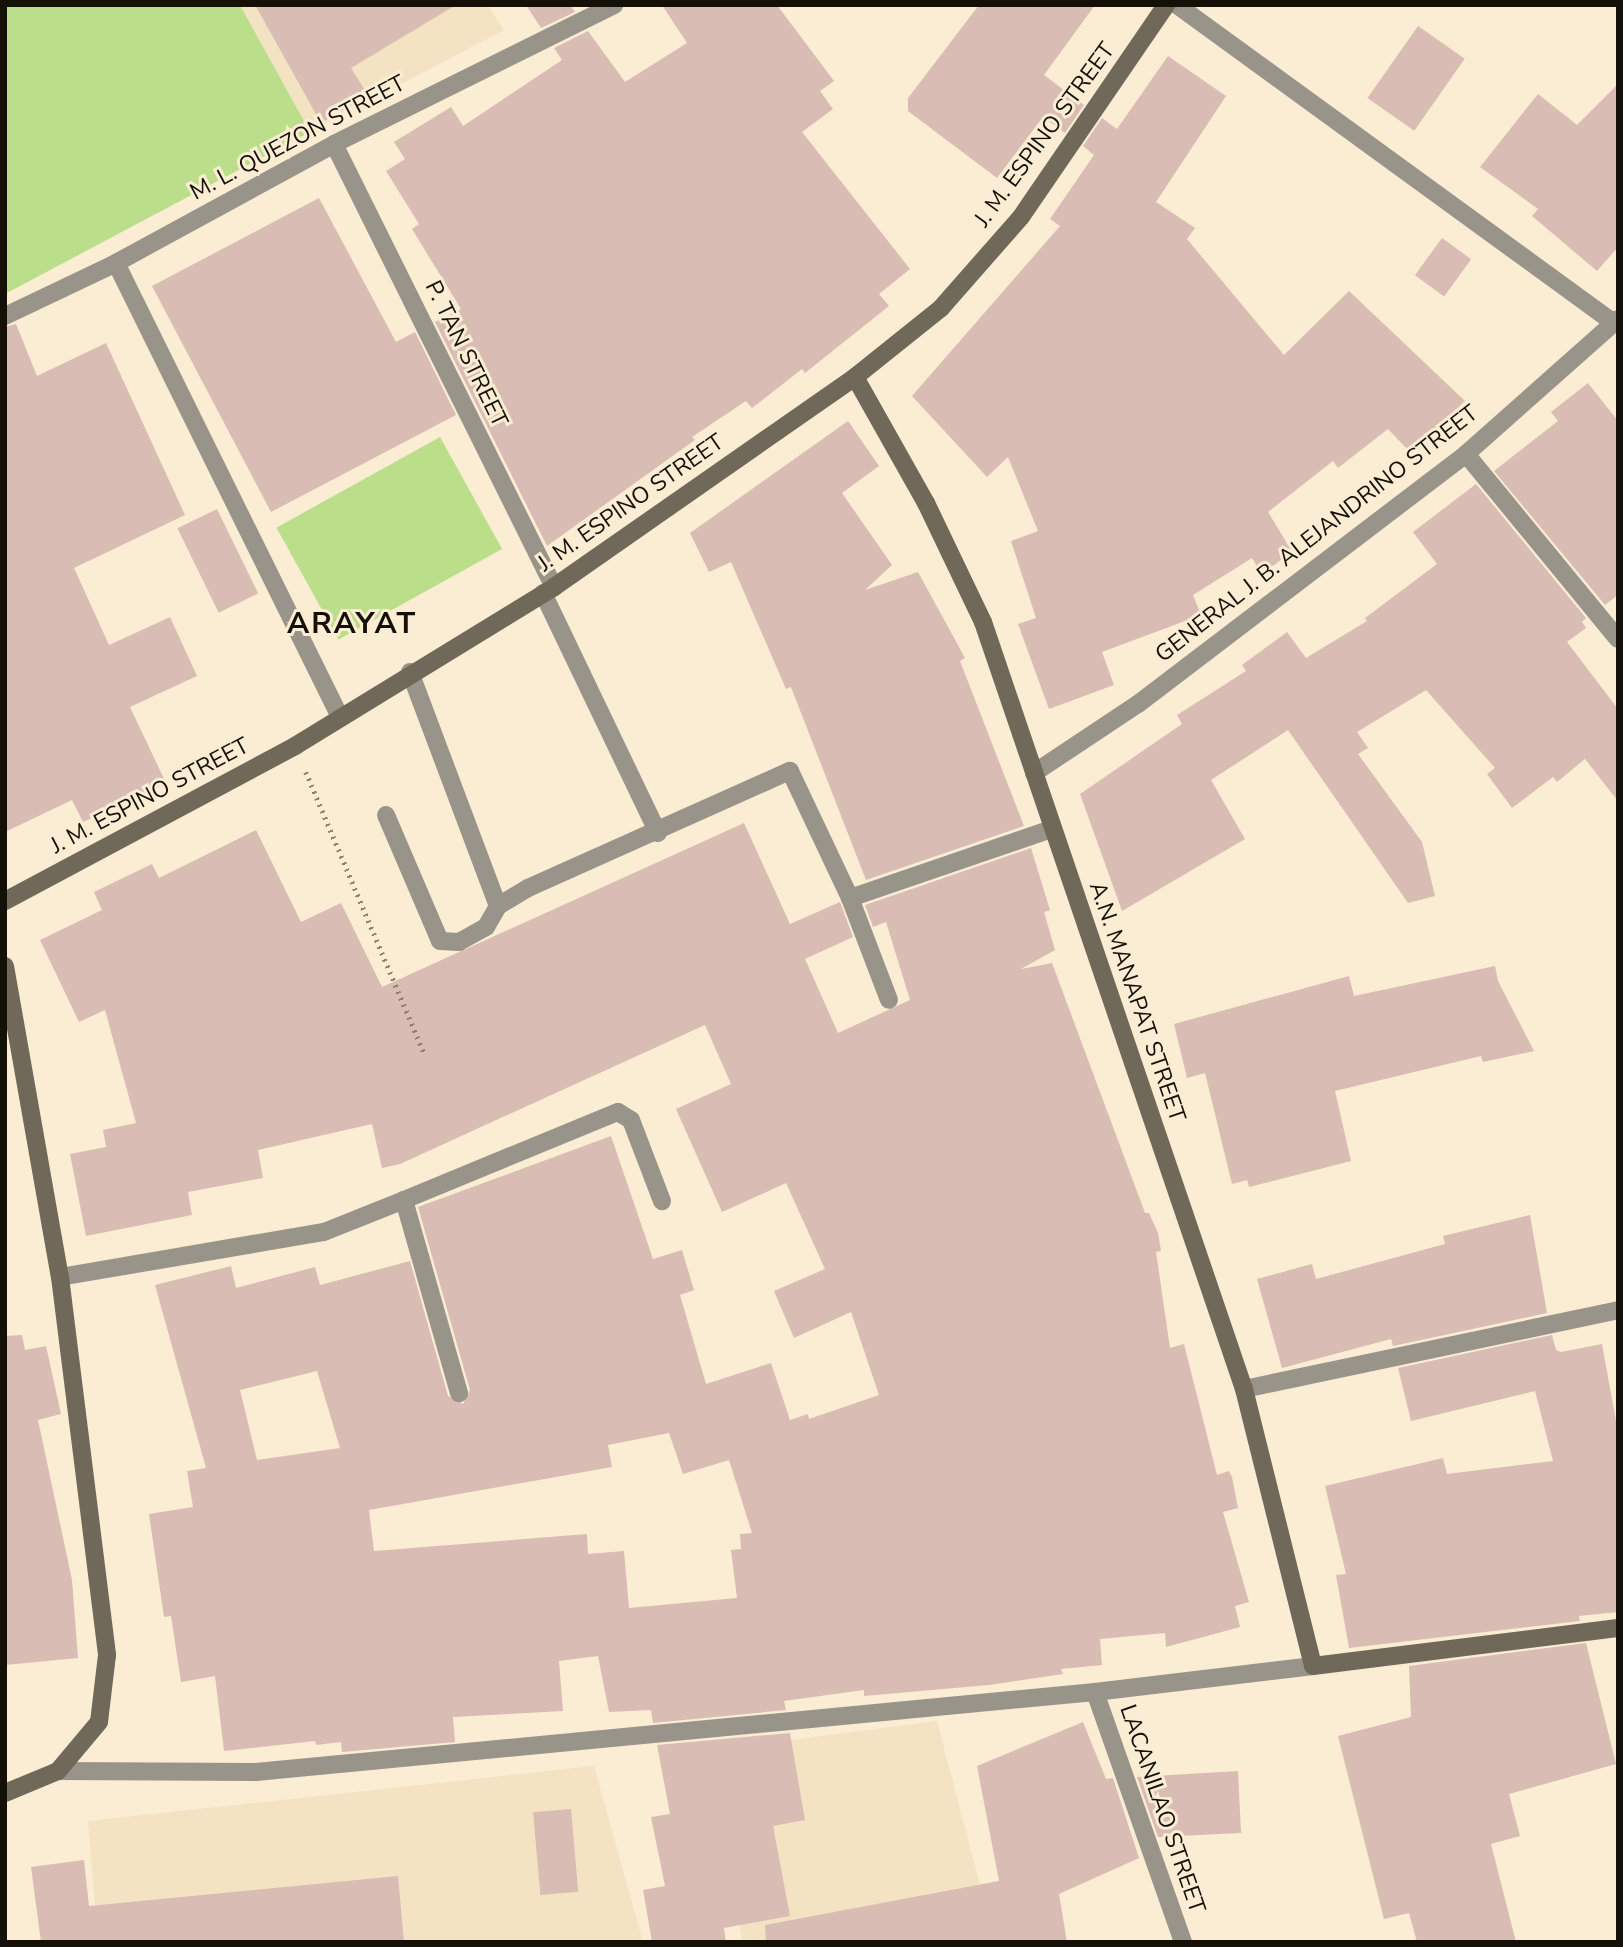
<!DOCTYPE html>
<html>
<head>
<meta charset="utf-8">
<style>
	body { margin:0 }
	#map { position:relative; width:1623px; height:1947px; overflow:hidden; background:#faedd4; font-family:"Nunito Sans",sans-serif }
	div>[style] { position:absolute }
	.built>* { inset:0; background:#f4e3c3 }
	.green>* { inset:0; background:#bade8a; transform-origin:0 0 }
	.building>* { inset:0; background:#d9bcb3; transform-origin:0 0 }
	.path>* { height:4.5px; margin-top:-2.25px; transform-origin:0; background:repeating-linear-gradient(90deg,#8b8271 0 2px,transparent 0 7px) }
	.lane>* { height:18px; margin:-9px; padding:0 9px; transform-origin:9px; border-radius:9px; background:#989489 }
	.street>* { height:18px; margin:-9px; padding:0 9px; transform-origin:9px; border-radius:9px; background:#989489 }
	.secondary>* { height:18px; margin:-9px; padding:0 9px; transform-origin:9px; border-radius:9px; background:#70695a }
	span { translate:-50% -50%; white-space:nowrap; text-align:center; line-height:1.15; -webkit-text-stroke:6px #faedd4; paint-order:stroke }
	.street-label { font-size:23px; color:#141007 }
	.district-label { font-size:30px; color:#141007; font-weight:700; letter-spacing:2px }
	.frame { position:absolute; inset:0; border:7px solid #141007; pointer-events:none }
</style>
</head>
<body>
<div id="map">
	<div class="built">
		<i style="clip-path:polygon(240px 5px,487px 5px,504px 30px,310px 132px)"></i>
		<i style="clip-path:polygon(937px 1721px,995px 1942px,742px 1942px,713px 1750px)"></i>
		<i style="clip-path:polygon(594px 1766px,643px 1942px,98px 1942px,88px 1821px)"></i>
	</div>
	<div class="green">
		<i style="clip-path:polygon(5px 5px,240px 5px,310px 132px,5px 294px)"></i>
		<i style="left:440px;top:437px;width:128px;height:187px;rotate:61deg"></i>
	</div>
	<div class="building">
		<i style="clip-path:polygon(255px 5px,456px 5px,351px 68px,368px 95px,321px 123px)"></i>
		<i style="clip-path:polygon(526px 5px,570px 5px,575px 12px,541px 28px)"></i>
		<i style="clip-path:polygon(662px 5px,777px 5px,834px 81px,820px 91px,833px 109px,802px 132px,910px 269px,879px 294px,889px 306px,805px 373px,802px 369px,752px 408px,746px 401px,692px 437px,695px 440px,547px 546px,435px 322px,461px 309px,412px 229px,419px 224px,386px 171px,405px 159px,394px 142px,451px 107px,463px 126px,562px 60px,554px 48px,588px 31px,625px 82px,687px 43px)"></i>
		<i style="clip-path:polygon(979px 5px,1095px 5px,1044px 75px,1084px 105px,1065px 133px,1043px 117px,997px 178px,908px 111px,908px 98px)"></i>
		<i style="left:1418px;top:26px;width:57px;height:88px;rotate:35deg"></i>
		<i style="clip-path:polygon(1168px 56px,1226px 96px,1156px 202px,1195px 228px,1187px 239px,1284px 355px,1349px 291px,1465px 401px,1411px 453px,1388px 429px,1338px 468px,1333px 461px,1268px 512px,1293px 553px,1261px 573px,1252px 558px,1193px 595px,1201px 615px,1102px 652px,1114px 685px,1049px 709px,1018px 624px,1036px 618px,1011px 541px,1038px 531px,1008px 457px,987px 477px,912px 396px,1060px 226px,1050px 219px,1094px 155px,1083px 146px,1102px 118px,1117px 129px)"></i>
		<i style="clip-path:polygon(1618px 84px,1618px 247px,1597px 271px,1532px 216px,1538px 209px,1480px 167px,1538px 94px,1577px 125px)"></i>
		<i style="clip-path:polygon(319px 198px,396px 342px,415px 332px,456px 415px,271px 512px,152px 286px)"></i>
		<i style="left:1442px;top:238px;width:36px;height:46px;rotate:36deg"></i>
		<i style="clip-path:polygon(16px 324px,37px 376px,106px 343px,185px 515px,74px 568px,109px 645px,170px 617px,197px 676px,130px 707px,166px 783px,83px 822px,72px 800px,5px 832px,5px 327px)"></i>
		<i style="clip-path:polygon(1588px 383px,1618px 421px,1618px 595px,1605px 605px,1494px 471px,1558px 421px,1551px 412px)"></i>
		<i style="clip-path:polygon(848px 421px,879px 466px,842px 493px,892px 565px,865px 590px,918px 572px,965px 658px,960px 661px,1024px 826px,866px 880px,791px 687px,786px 689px,731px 562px,709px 572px,690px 533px)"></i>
		<i style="clip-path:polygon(1476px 484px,1586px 618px,1582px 622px,1586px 628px,1567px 642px,1618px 709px,1618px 801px,1585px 759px,1557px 782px,1553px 777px,1512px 808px,1487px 774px,1495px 768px,1426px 690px,1357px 732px,1368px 748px,1358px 754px,1422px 842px,1435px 896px,1408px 903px,1288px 730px,1211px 780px,1245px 839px,1122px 911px,1080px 794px,1182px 724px,1177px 715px,1246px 671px,1242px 665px,1287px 632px,1306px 658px,1367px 621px,1365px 618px,1437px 564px,1413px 532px)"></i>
		<i style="left:217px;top:509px;width:94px;height:44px;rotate:64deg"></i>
		<i style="clip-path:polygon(evenodd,744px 823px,790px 924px,840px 902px,853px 937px,805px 959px,838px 1033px,910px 1000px,886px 922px,873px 927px,865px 905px,1031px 848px,1050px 910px,1044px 912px,1055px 950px,1021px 969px,1052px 963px,1145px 1213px,1149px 1213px,1158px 1233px,1161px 1251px,1156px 1252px,1170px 1348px,1184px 1344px,1217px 1475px,1229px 1471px,1232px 1477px,1238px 1508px,1223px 1512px,1249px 1602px,1235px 1606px,1240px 1627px,1166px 1647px,1165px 1633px,1100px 1639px,1102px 1665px,1061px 1669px,1063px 1674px,989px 1685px,864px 1696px,864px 1690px,784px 1701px,786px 1710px,653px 1723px,651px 1710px,609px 1712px,598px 1656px,559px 1661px,563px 1711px,453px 1717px,455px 1742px,342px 1752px,341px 1742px,316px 1745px,315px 1741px,224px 1751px,215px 1676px,181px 1682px,171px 1616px,164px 1617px,149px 1514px,193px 1507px,187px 1471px,206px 1468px,155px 1285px,231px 1266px,236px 1288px,315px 1267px,320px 1285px,410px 1261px,448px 1396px,463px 1404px,470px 1390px,418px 1207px,611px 1136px,653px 1259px,682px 1250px,694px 1290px,680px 1295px,706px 1384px,771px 1363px,790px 1420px,808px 1414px,809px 1419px,879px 1395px,851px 1312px,794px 1338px,774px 1291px,825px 1269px,786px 1183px,722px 1212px,676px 1109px,731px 1084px,705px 1025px,400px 1164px,382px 1168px,372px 1124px,258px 1150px,263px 1178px,188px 1192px,192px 1215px,86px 1236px,70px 1154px,106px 1147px,103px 1130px,136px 1123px,105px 1010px,79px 1022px,40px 940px,102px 910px,94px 892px,152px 864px,159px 878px,256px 830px,301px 922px,341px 903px,382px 987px,744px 823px,317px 1371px,340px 1448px,257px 1460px,240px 1390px,317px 1371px,744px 823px,669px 1433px,683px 1474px,729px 1460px,752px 1533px,740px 1534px,741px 1549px,731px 1550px,737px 1598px,629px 1608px,624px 1551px,588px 1554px,587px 1534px,374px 1551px,369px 1510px,612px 1467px,608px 1445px,669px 1433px)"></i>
		<i style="clip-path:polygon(1495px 966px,1498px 981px,1534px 1051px,1483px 1062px,1481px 1056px,1335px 1091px,1351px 1161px,1249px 1187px,1247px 1180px,1232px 1184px,1205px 1073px,1187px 1078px,1174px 1024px,1349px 976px,1354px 996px)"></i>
		<i style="clip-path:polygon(1530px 1215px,1547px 1313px,1393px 1346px,1391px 1339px,1282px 1368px,1257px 1279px,1312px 1264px,1316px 1279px,1445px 1244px,1443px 1236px)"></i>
		<i style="clip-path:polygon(22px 1335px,25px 1350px,46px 1346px,61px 1414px,38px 1420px,72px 1580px,78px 1658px,5px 1665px,5px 1336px)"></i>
		<i style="clip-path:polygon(1552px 1335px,1556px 1350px,1561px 1352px,1602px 1344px,1618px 1432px,1618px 1612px,1579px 1616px,1580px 1621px,1349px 1648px,1336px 1575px,1346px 1574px,1325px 1486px,1443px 1458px,1447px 1474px,1553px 1461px,1535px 1391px,1411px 1421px,1398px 1368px)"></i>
		<i style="clip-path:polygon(1586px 1643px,1616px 1764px,1509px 1794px,1520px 1836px,1491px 1844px,1516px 1942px,1417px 1942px,1409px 1913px,1384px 1919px,1338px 1736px,1411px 1717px,1409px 1666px)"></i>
		<i style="clip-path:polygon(1083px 1722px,1106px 1779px,1113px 1778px,1139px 1858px,1059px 1894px,1067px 1942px,766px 1942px,765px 1925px,999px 1881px,977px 1766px)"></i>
		<i style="clip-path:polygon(790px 1733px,805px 1820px,773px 1826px,790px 1916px,724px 1928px,726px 1942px,652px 1942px,643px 1890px,665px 1886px,651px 1817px,670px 1814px,657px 1745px)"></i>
		<i style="clip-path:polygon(1238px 1771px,1241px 1833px,1158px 1837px,1137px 1777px)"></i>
		<i style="left:571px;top:1809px;width:83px;height:38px;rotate:85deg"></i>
		<i style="clip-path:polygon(84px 1860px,89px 1906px,398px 1876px,404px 1942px,41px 1942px,31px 1867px)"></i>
	</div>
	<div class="path">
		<i style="left:306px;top:772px;width:305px;rotate:67.2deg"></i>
	</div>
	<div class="lane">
		<i style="left:543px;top:593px;width:266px;rotate:64.4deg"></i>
		<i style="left:410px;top:672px;width:250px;rotate:69.4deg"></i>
		<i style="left:386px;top:815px;width:137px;rotate:66.8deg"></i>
		<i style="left:440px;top:941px;width:19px;rotate:3deg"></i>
		<i style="left:459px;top:942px;width:31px;rotate:-29deg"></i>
		<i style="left:486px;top:927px;width:24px;rotate:-60deg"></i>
		<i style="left:498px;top:906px;width:35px;rotate:-31deg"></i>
		<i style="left:528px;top:888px;width:287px;rotate:-24.1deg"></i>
		<i style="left:790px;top:771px;width:140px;rotate:64.7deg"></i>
		<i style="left:850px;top:898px;width:213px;rotate:-18.9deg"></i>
		<i style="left:850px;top:898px;width:109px;rotate:69.1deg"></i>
		<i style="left:404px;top:1200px;width:231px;rotate:-22.4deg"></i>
		<i style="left:618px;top:1112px;width:15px;rotate:32deg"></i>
		<i style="left:631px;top:1120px;width:87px;rotate:69.1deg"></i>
	</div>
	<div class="street">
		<i style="left:1177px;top:5px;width:540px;rotate:36.04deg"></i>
		<i style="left:334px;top:144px;width:495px;rotate:63.6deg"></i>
		<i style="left:116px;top:263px;width:506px;rotate:63.74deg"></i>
		<i style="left:5px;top:316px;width:123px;rotate:-25.5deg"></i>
		<i style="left:116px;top:263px;width:248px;rotate:-28.6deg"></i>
		<i style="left:334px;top:144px;width:313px;rotate:-26.4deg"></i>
		<i style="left:1466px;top:454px;width:239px;rotate:50.6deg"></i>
		<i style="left:1034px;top:773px;width:125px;rotate:-33.6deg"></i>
		<i style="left:1138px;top:704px;width:412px;rotate:-37.3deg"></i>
		<i style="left:1466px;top:454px;width:203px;rotate:-41.6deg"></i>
		<i style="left:60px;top:1277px;width:268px;rotate:-9.7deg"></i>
		<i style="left:324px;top:1232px;width:86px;rotate:-21.8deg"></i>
		<i style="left:404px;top:1200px;width:201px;rotate:74.1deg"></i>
		<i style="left:1244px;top:1389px;width:382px;rotate:-11.9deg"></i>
		<i style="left:1095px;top:1692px;width:265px;rotate:70.6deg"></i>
		<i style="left:58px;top:1771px;width:198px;rotate:0.3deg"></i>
		<i style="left:256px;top:1772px;width:843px;rotate:-5.45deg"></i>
		<i style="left:1095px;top:1692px;width:220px;rotate:-6.8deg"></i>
	</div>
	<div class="secondary">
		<i style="left:855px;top:377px;width:145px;rotate:60.6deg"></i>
		<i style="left:926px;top:503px;width:132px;rotate:64.4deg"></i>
		<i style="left:983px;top:622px;width:810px;rotate:71.21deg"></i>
		<i style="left:1244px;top:1389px;width:285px;rotate:76deg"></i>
		<i style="left:1313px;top:1666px;width:307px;rotate:-7.1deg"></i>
		<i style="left:5px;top:901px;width:329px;rotate:-28.1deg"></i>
		<i style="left:295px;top:746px;width:304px;rotate:-31.5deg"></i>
		<i style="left:554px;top:587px;width:367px;rotate:-34.9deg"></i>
		<i style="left:855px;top:377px;width:110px;rotate:-38.7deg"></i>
		<i style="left:941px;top:308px;width:121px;rotate:-48.7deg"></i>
		<i style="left:1021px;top:217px;width:257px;rotate:-55.6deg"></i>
		<i style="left:5px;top:966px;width:316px;rotate:80deg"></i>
		<i style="left:60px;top:1277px;width:381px;rotate:82.9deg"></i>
		<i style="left:107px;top:1655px;width:67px;rotate:96.8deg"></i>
		<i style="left:99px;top:1722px;width:64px;rotate:129.9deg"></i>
		<i style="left:58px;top:1771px;width:57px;rotate:157.5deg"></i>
	</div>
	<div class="street-label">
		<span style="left:1045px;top:135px;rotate:-54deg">J. M. ESPINO STREET</span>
		<span style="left:298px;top:138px;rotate:-28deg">M. L. QUEZON STREET</span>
		<span style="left:466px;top:354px;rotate:64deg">P. TAN STREET</span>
		<span style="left:631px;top:503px;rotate:-35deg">J. M. ESPINO STREET</span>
		<span style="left:1317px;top:534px;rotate:-38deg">GENERAL J. B. ALEJANDRINO STREET</span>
		<span style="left:150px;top:796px;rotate:-28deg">J. M. ESPINO STREET</span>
		<span style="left:1137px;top:1002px;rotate:71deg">A.N. MANAPAT STREET</span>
		<span style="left:1162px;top:1809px;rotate:71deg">LACANILAO STREET</span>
	</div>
	<div class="district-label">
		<span style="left:352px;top:624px">ARAYAT</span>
	</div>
	<div class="frame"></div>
</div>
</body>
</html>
